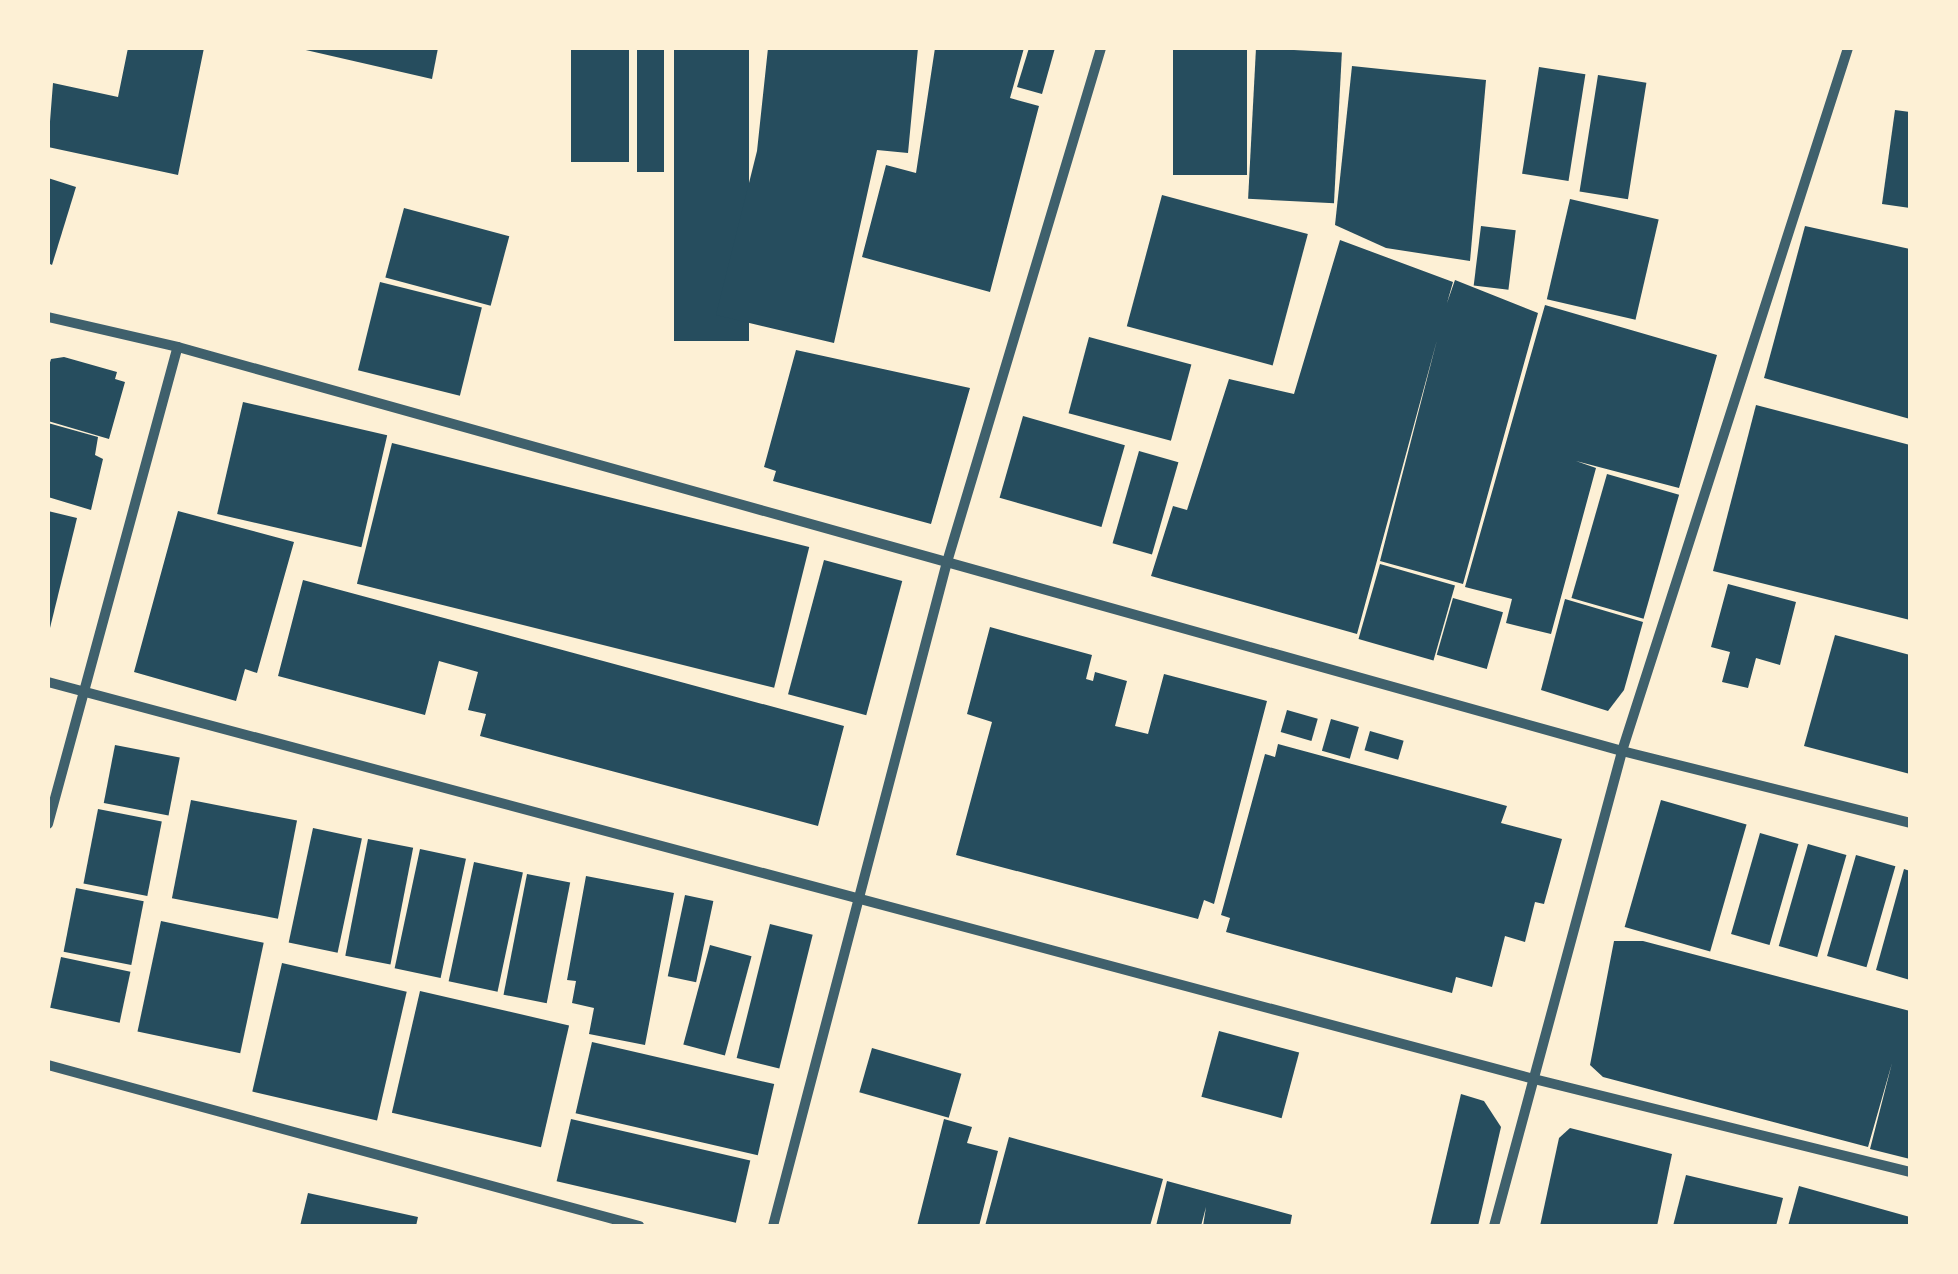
<!DOCTYPE html>
<html>
<head>
<meta charset="utf-8">
<style>
	body { margin:0 }
	#map { position:relative; width:1958px; height:1274px; overflow:hidden; background:#fdf0d5; font-family:Inter,sans-serif }
	div>[style] { position:absolute }
	.building>* { inset:0; background:#264d5e; transform-origin:0 0 }
	.minor>* { height:10px; margin:-5px; padding:0 5px; transform-origin:5px; border-radius:5px; background:#3f606c }
	span { translate:-50% -50%; white-space:nowrap; text-align:center; line-height:1.15; -webkit-text-stroke:8px #fdf0d5; paint-order:stroke }
	.frame { position:absolute; inset:0; border:50px solid #fdf0d5; pointer-events:none }
</style>
</head>
<body>
<div id="map">
	<div class="building">
		<i style="clip-path:polygon(128px 48px,204px 48px,178px 175px,48px 147px,53px 83px,118px 97px)"></i>
		<i style="clip-path:polygon(297px 48px,438px 48px,432px 79px)"></i>
		<i style="left:571px;top:48px;width:58px;height:114px"></i>
		<i style="left:637px;top:48px;width:27px;height:124px"></i>
		<i style="left:674px;top:48px;width:75px;height:293px"></i>
		<i style="clip-path:polygon(768px 48px,918px 48px,908px 153px,877px 150px,834px 343px,716px 315px,757px 151px)"></i>
		<i style="clip-path:polygon(935px 48px,1024px 48px,1010px 98px,1039px 106px,990px 292px,862px 257px,886px 165px,916px 173px)"></i>
		<i style="clip-path:polygon(1029px 48px,1055px 48px,1042px 94px,1017px 87px)"></i>
		<i style="left:1173px;top:48px;width:74px;height:127px"></i>
		<i style="left:1256px;top:48px;width:86px;height:151px;rotate:3deg"></i>
		<i style="clip-path:polygon(1352px 66px,1486px 80px,1470px 261px,1386px 248px,1335px 225px)"></i>
		<i style="left:1539px;top:67px;width:47px;height:108px;rotate:9deg"></i>
		<i style="left:1598px;top:75px;width:49px;height:118px;rotate:9deg"></i>
		<i style="clip-path:polygon(1895px 110px,1910px 112px,1910px 208px,1882px 204px)"></i>
		<i style="clip-path:polygon(48px 178px,76px 187px,52px 265px,48px 263px)"></i>
		<i style="left:1162px;top:195px;width:151px;height:136px;rotate:15deg"></i>
		<i style="left:1570px;top:199px;width:91px;height:103px;rotate:13deg"></i>
		<i style="left:404px;top:208px;width:109px;height:72px;rotate:15deg"></i>
		<i style="left:1481px;top:226px;width:35px;height:60px;rotate:7deg"></i>
		<i style="clip-path:polygon(1805px 226px,1910px 249px,1910px 419px,1764px 378px)"></i>
		<i style="clip-path:polygon(1340px 240px,1453px 282px,1447px 303px,1455px 280px,1538px 313px,1463px 584px,1380px 561px,1437px 340px,1357px 634px,1151px 576px,1173px 506px,1187px 510px,1229px 379px,1294px 394px)"></i>
		<i style="left:380px;top:282px;width:105px;height:91px;rotate:14deg"></i>
		<i style="clip-path:polygon(1545px 305px,1717px 355px,1679px 488px,1576px 461px,1596px 468px,1551px 634px,1506px 623px,1512px 599px,1465px 587px)"></i>
		<i style="left:1089px;top:337px;width:106px;height:79px;rotate:15deg"></i>
		<i style="clip-path:polygon(796px 350px,970px 388px,931px 524px,773px 481px,776px 471px,764px 467px)"></i>
		<i style="clip-path:polygon(64px 357px,117px 372px,115px 379px,125px 382px,109px 439px,48px 421px,48px 369px,51px 359px)"></i>
		<i style="left:243px;top:402px;width:148px;height:115px;rotate:13deg"></i>
		<i style="clip-path:polygon(1756px 405px,1910px 445px,1910px 620px,1713px 571px)"></i>
		<i style="left:1023px;top:416px;width:106px;height:85px;rotate:16deg"></i>
		<i style="clip-path:polygon(48px 423px,98px 437px,95px 455px,103px 459px,91px 510px,48px 497px)"></i>
		<i style="left:392px;top:443px;width:430px;height:145px;rotate:14deg"></i>
		<i style="left:1139px;top:451px;width:41px;height:96px;rotate:16deg"></i>
		<i style="left:1607px;top:474px;width:75px;height:129px;rotate:16deg"></i>
		<i style="clip-path:polygon(48px 511px,77px 518px,49px 632px,48px 631px)"></i>
		<i style="clip-path:polygon(178px 511px,294px 542px,257px 673px,245px 669px,236px 701px,134px 672px)"></i>
		<i style="left:824px;top:560px;width:81px;height:139px;rotate:15deg"></i>
		<i style="left:1380px;top:564px;width:78px;height:78px;rotate:16deg"></i>
		<i style="clip-path:polygon(303px 580px,844px 726px,818px 826px,480px 736px,486px 714px,468px 710px,478px 672px,439px 661px,425px 715px,278px 676px)"></i>
		<i style="clip-path:polygon(1728px 584px,1796px 602px,1780px 665px,1756px 658px,1748px 688px,1722px 682px,1730px 652px,1711px 647px)"></i>
		<i style="left:1453px;top:598px;width:52px;height:59px;rotate:16deg"></i>
		<i style="clip-path:polygon(1565px 599px,1643px 622px,1624px 690px,1608px 711px,1541px 690px)"></i>
		<i style="clip-path:polygon(990px 627px,1092px 655px,1086px 679px,1093px 681px,1095px 672px,1127px 681px,1115px 726px,1148px 734px,1164px 674px,1267px 701px,1214px 904px,1204px 900px,1198px 919px,956px 855px,992px 722px,967px 714px)"></i>
		<i style="clip-path:polygon(1835px 635px,1910px 655px,1910px 774px,1804px 746px)"></i>
		<i style="left:1287px;top:710px;width:32px;height:23px;rotate:16deg"></i>
		<i style="left:1331px;top:719px;width:29px;height:33px;rotate:16deg"></i>
		<i style="left:1370px;top:731px;width:35px;height:20px;rotate:16deg"></i>
		<i style="clip-path:polygon(1278px 744px,1507px 806px,1501px 823px,1562px 839px,1544px 904px,1535px 902px,1525px 942px,1505px 936px,1492px 987px,1456px 977px,1452px 993px,1226px 932px,1230px 918px,1221px 915px,1265px 754px,1275px 757px)"></i>
		<i style="left:115px;top:745px;width:66px;height:59px;rotate:11deg"></i>
		<i style="left:191px;top:800px;width:108px;height:100px;rotate:11deg"></i>
		<i style="left:1661px;top:800px;width:89px;height:132px;rotate:16deg"></i>
		<i style="left:98px;top:809px;width:65px;height:76px;rotate:11deg"></i>
		<i style="left:313px;top:828px;width:50px;height:117px;rotate:12deg"></i>
		<i style="left:1760px;top:833px;width:40px;height:105px;rotate:16deg"></i>
		<i style="left:368px;top:839px;width:46px;height:119px;rotate:11deg"></i>
		<i style="left:1808px;top:844px;width:40px;height:106px;rotate:16deg"></i>
		<i style="left:420px;top:849px;width:47px;height:122px;rotate:12deg"></i>
		<i style="left:1856px;top:855px;width:41px;height:105px;rotate:16deg"></i>
		<i style="left:474px;top:862px;width:50px;height:122px;rotate:12deg"></i>
		<i style="clip-path:polygon(1904px 869px,1910px 871px,1910px 980px,1876px 970px)"></i>
		<i style="left:527px;top:874px;width:44px;height:123px;rotate:11deg"></i>
		<i style="clip-path:polygon(586px 876px,674px 893px,645px 1045px,589px 1034px,594px 1008px,572px 1003px,576px 981px,567px 980px)"></i>
		<i style="left:76px;top:888px;width:69px;height:65px;rotate:11deg"></i>
		<i style="left:685px;top:895px;width:29px;height:83px;rotate:12deg"></i>
		<i style="left:161px;top:921px;width:105px;height:113px;rotate:12deg"></i>
		<i style="left:770px;top:924px;width:44px;height:138px;rotate:14deg"></i>
		<i style="clip-path:polygon(1614px 941px,1643px 941px,1910px 1011px,1910px 1159px,1870px 1149px,1892px 1063px,1868px 1147px,1603px 1077px,1590px 1065px)"></i>
		<i style="left:710px;top:945px;width:43px;height:103px;rotate:15deg"></i>
		<i style="left:61px;top:957px;width:71px;height:52px;rotate:12deg"></i>
		<i style="left:282px;top:963px;width:128px;height:132px;rotate:13deg"></i>
		<i style="left:420px;top:991px;width:153px;height:125px;rotate:13deg"></i>
		<i style="left:1219px;top:1031px;width:83px;height:68px;rotate:15deg"></i>
		<i style="left:592px;top:1042px;width:187px;height:73px;rotate:13deg"></i>
		<i style="left:872px;top:1048px;width:93px;height:46px;rotate:16deg"></i>
		<i style="clip-path:polygon(1461px 1094px,1484px 1101px,1501px 1127px,1478px 1226px,1430px 1226px)"></i>
		<i style="left:571px;top:1119px;width:184px;height:64px;rotate:13deg"></i>
		<i style="clip-path:polygon(944px 1119px,972px 1127px,967px 1143px,998px 1151px,979px 1226px,917px 1226px)"></i>
		<i style="clip-path:polygon(1570px 1128px,1672px 1154px,1657px 1226px,1540px 1226px,1559px 1138px)"></i>
		<i style="clip-path:polygon(1009px 1137px,1163px 1179px,1150px 1226px,985px 1226px)"></i>
		<i style="clip-path:polygon(1686px 1175px,1783px 1198px,1776px 1226px,1673px 1226px)"></i>
		<i style="clip-path:polygon(1167px 1181px,1292px 1215px,1290px 1226px,1203px 1226px,1206px 1207px,1201px 1226px,1156px 1226px)"></i>
		<i style="clip-path:polygon(1799px 1186px,1910px 1217px,1910px 1226px,1788px 1226px)"></i>
		<i style="clip-path:polygon(308px 1193px,418px 1217px,416px 1226px,300px 1226px)"></i>
	</div>
	<div class="minor">
		<i style="left:48px;top:317px;width:133px;rotate:13deg"></i>
		<i style="left:178px;top:347px;width:1499px;rotate:15.63deg"></i>
		<i style="left:1622px;top:751px;width:297px;rotate:14deg"></i>
		<i style="left:48px;top:682px;width:1538px;rotate:14.96deg"></i>
		<i style="left:1534px;top:1079px;width:387px;rotate:13.9deg"></i>
		<i style="left:48px;top:824px;width:494px;rotate:-74.8deg"></i>
		<i style="left:48px;top:1065px;width:613px;rotate:15.24deg"></i>
		<i style="left:773px;top:1226px;width:686px;rotate:-75.32deg"></i>
		<i style="left:947px;top:562px;width:537px;rotate:-73.32deg"></i>
		<i style="left:1494px;top:1226px;width:492px;rotate:-74.9deg"></i>
		<i style="left:1622px;top:751px;width:738px;rotate:-72.18deg"></i>
	</div>
	<div class="frame"></div>
</div>
</body>
</html>
